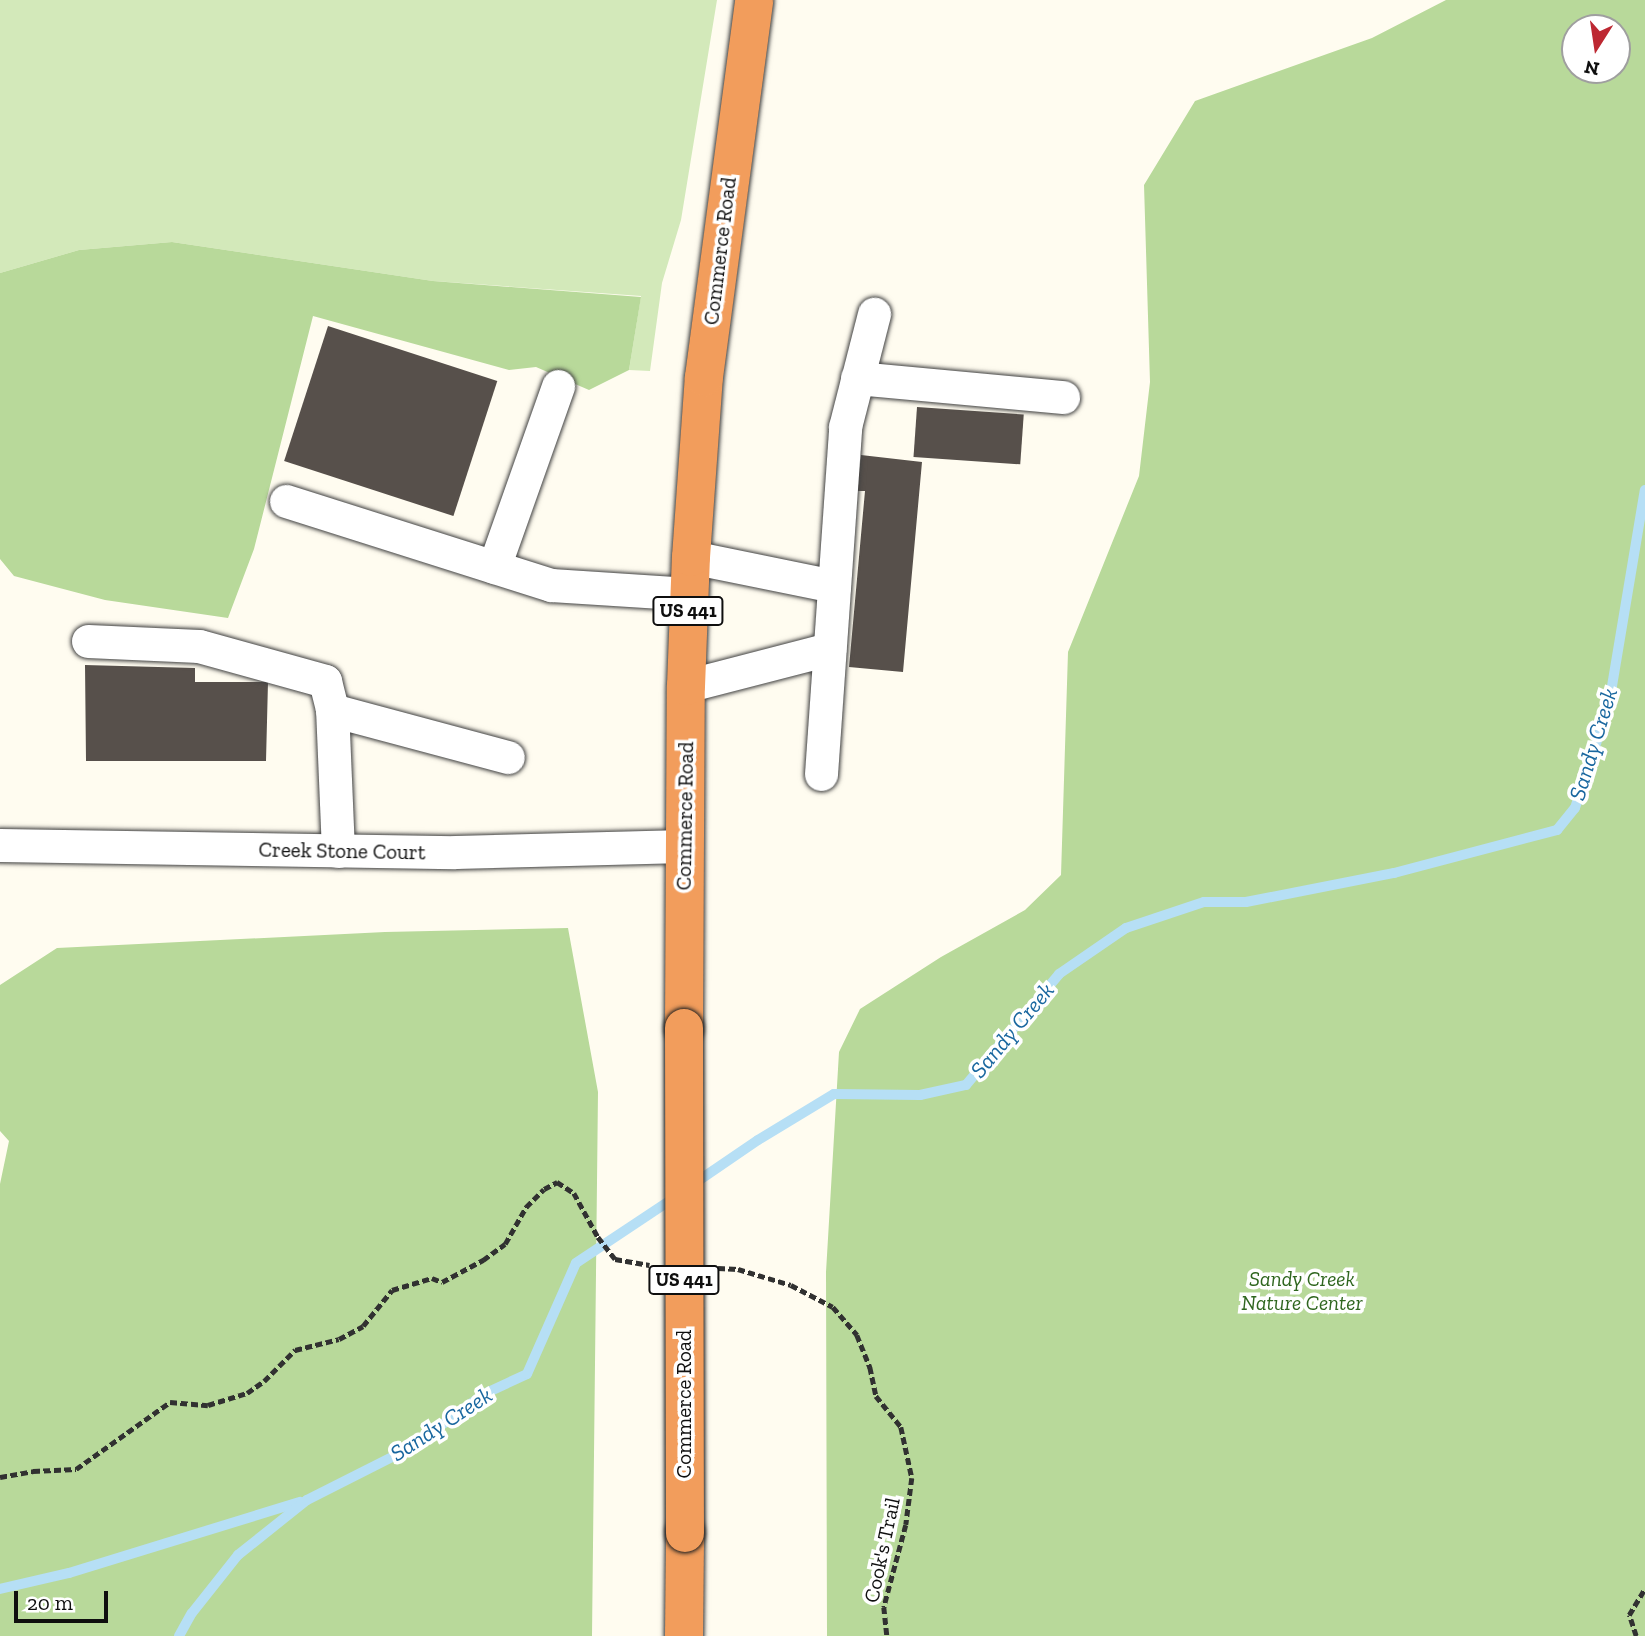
<!DOCTYPE html>
<html>
<head>
<meta charset="utf-8">
<style>
	body { margin:0 }
	#map { position:relative; width:1645px; height:1636px; overflow:hidden; background:#fffcf0; font-family:"Zilla Slab",serif }
	div>[style] { position:absolute }
	.green>* { inset:0; background:#d3e9ba }
	.forest>* { inset:0; background:#b8d99a }
	.stream>* { height:10px; margin:-5px; padding:0 5px; transform-origin:5px; border-radius:5px; background:#b6dff5 }
	.building>* { inset:0; background:#57504b; transform-origin:0 0 }
	.path>* { height:4.5px; margin-top:-2.25px; transform-origin:0; background:repeating-linear-gradient(90deg,#313131 0 7px,transparent 0 10.5px) }
	.roads { filter:drop-shadow(0 0 2px #424242) drop-shadow(0 0 2px #424242) }
	.minor>* { height:33px; margin:-16.5px; padding:0 16.5px; transform-origin:16.5px; border-radius:16.5px; background:#fff }
	.highway>* { height:38px; margin:-19px; padding:0 19px; transform-origin:19px; border-radius:19px; background:#f29d5c }
	.bridges { filter:drop-shadow(0 0 2px #202020) drop-shadow(0 0 2px #202020) }
	.highway-bridge>* { height:38px; margin:-19px; padding:0 19px; transform-origin:19px; border-radius:19px; background:#f29d5c }
	span { translate:-50% -50%; white-space:nowrap; text-align:center; line-height:1.15; -webkit-text-stroke:7px #fff; paint-order:stroke }
	.shield-label span { padding:2px 5px; background:#fff; border:2px solid; border-radius:5px; -webkit-text-stroke-width:0 }
	.shield-label { font-size:19px; color:#0f0f0f; font-weight:700 }
	.street-label { font-size:21px; color:#0f0f0f }
	.park-label { font-size:21px; color:#2f661f; font-style:italic }
	.water-label { font-size:23px; color:#19679f; font-style:italic }
	.north { position:absolute; left:1561px; top:14px; width:70px; height:70px; box-sizing:border-box; background:#fff; border:2px solid #9f9f9f; border-radius:50%; rotate:192deg; font-size:19px; font-weight:700; line-height:28px; text-align:center; color:#0f0f0f }
	.north::after { content:''; display:block; margin:auto; width:24px; height:32px; background:#bd2832; clip-path:polygon(50% 0,100% 100%,50% 72%,0 100%) }
	.scale { position:absolute; left:14px; top:1591px; width:94px; height:32px; box-sizing:border-box; border:4px solid #0f0f0f; border-top:0; padding-left:9px; font-size:21px; line-height:24px; white-space:nowrap; color:#0f0f0f; -webkit-text-stroke:5px #fff; paint-order:stroke }
</style>
</head>
<body>
<div id="map">
	<div class="green">
		<i style="clip-path:polygon(0 0,717px 0,681px 220px,662px 283px,650px 371px,629px 370px,641px 296px,433px 281px,172px 242px,79px 250px,0 273px)"></i>
	</div>
	<div class="forest">
		<i style="clip-path:polygon(evenodd,1446px 0,1645px 0,1645px 1636px,827px 1636px,826px 1272px,839px 1052px,860px 1009px,941px 957px,1025px 910px,1061px 875px,1068px 652px,1139px 476px,1150px 382px,1144px 185px,1195px 101px,1372px 38px,1446px 0,1575px 28px,1617px 28px,1617px 70px,1575px 70px,1575px 28px)"></i>
		<i style="clip-path:polygon(172px 242px,433px 281px,641px 297px,629px 370px,589px 390px,536px 367px,509px 370px,313px 316px,254px 549px,228px 618px,105px 600px,14px 576px,0 559px,0 273px,79px 250px)"></i>
		<i style="clip-path:polygon(568px 928px,598px 1092px,592px 1636px,0 1636px,0 1184px,9px 1141px,0 1131px,0 985px,57px 948px,385px 932px)"></i>
	</div>
	<div class="stream">
		<i style="left:695px;top:1183px;width:76px;rotate:-34.3deg"></i>
		<i style="left:758px;top:1140px;width:89px;rotate:-31.2deg"></i>
		<i style="left:834px;top:1094px;width:86px;rotate:0.7deg"></i>
		<i style="left:920px;top:1095px;width:47px;rotate:-12.3deg"></i>
		<i style="left:966px;top:1085px;width:145px;rotate:-50deg"></i>
		<i style="left:1059px;top:974px;width:81px;rotate:-34.5deg"></i>
		<i style="left:1126px;top:928px;width:82px;rotate:-18.4deg"></i>
		<i style="left:1204px;top:902px;width:42px"></i>
		<i style="left:1246px;top:902px;width:151px;rotate:-11.1deg"></i>
		<i style="left:1394px;top:873px;width:169px;rotate:-14.8deg"></i>
		<i style="left:1557px;top:830px;width:28px;rotate:-51deg"></i>
		<i style="left:1575px;top:808px;width:109px;rotate:-71.9deg"></i>
		<i style="left:1609px;top:704px;width:217px;rotate:-80.5deg"></i>
		<i style="left:0;top:1589px;width:71px;rotate:-13.1deg"></i>
		<i style="left:69px;top:1573px;width:242px;rotate:-17.1deg"></i>
		<i style="left:179px;top:1636px;width:26px;rotate:-61deg"></i>
		<i style="left:192px;top:1613px;width:74px;rotate:-51.6deg"></i>
		<i style="left:238px;top:1555px;width:88px;rotate:-38.6deg"></i>
		<i style="left:307px;top:1500px;width:115px;rotate:-26.8deg"></i>
		<i style="left:410px;top:1448px;width:92px;rotate:-36.1deg"></i>
		<i style="left:484px;top:1394px;width:47px;rotate:-24.9deg"></i>
		<i style="left:527px;top:1374px;width:121px;rotate:-66.2deg"></i>
		<i style="left:576px;top:1263px;width:118px;rotate:-33.6deg"></i>
	</div>
	<div class="building">
		<i style="left:328px;top:326px;width:178px;height:142px;rotate:18deg"></i>
		<i style="left:917px;top:407px;width:107px;height:50px;rotate:4deg"></i>
		<i style="clip-path:polygon(861px 455px,922px 462px,903px 672px,849px 667px,865px 491px,857px 491px)"></i>
		<i style="clip-path:polygon(85px 665px,195px 668px,195px 682px,268px 682px,266px 761px,86px 761px)"></i>
	</div>
	<div class="path">
		<i style="left:718px;top:1268px;width:20px;rotate:3deg"></i>
		<i style="left:738px;top:1269px;width:55px;rotate:16.8deg"></i>
		<i style="left:791px;top:1285px;width:47px;rotate:27.6deg"></i>
		<i style="left:833px;top:1307px;width:37px;rotate:49deg"></i>
		<i style="left:857px;top:1335px;width:35px;rotate:68deg"></i>
		<i style="left:870px;top:1367px;width:30px;rotate:78deg"></i>
		<i style="left:876px;top:1396px;width:40px;rotate:51deg"></i>
		<i style="left:901px;top:1427px;width:52px;rotate:77.8deg"></i>
		<i style="left:912px;top:1478px;width:47px;rotate:97.3deg"></i>
		<i style="left:906px;top:1525px;width:85px;rotate:105deg"></i>
		<i style="left:884px;top:1607px;width:29px;rotate:84deg"></i>
		<i style="left:0;top:1477px;width:34px;rotate:-10deg"></i>
		<i style="left:33px;top:1471px;width:43px;rotate:-2.7deg"></i>
		<i style="left:76px;top:1469px;width:115px;rotate:-35.5deg"></i>
		<i style="left:170px;top:1402px;width:38px;rotate:5deg"></i>
		<i style="left:208px;top:1405px;width:41px;rotate:-17.1deg"></i>
		<i style="left:247px;top:1393px;width:21px;rotate:-35deg"></i>
		<i style="left:264px;top:1381px;width:44px;rotate:-45deg"></i>
		<i style="left:295px;top:1350px;width:45px;rotate:-14deg"></i>
		<i style="left:339px;top:1339px;width:27px;rotate:-28deg"></i>
		<i style="left:363px;top:1326px;width:46px;rotate:-51.1deg"></i>
		<i style="left:392px;top:1290px;width:42px;rotate:-16.7deg"></i>
		<i style="left:432px;top:1278px;width:11px;rotate:22deg"></i>
		<i style="left:442px;top:1282px;width:47px;rotate:-28.2deg"></i>
		<i style="left:483px;top:1260px;width:27px;rotate:-36deg"></i>
		<i style="left:505px;top:1244px;width:43px;rotate:-60.4deg"></i>
		<i style="left:526px;top:1207px;width:25px;rotate:-45deg"></i>
		<i style="left:544px;top:1189px;width:15px;rotate:-28deg"></i>
		<i style="left:557px;top:1182px;width:20px;rotate:33deg"></i>
		<i style="left:574px;top:1193px;width:50px;rotate:61.4deg"></i>
		<i style="left:598px;top:1237px;width:28px;rotate:52deg"></i>
		<i style="left:615px;top:1259px;width:35px;rotate:10deg"></i>
		<i style="left:1636px;top:1636px;width:22px;rotate:-108deg"></i>
		<i style="left:1629px;top:1615px;width:31px;rotate:-59deg"></i>
	</div>
	<div class="roads">
		<div class="minor">
			<i style="left:857px;top:378px;width:207px;rotate:5.3deg"></i>
			<i style="left:286px;top:501px;width:278px;rotate:17.6deg"></i>
			<i style="left:551px;top:585px;width:138px;rotate:3.7deg"></i>
			<i style="left:691px;top:557px;width:146px;rotate:11.5deg"></i>
			<i style="left:494px;top:567px;width:192px;rotate:-70.5deg"></i>
			<i style="left:88px;top:641px;width:111px;rotate:2.6deg"></i>
			<i style="left:199px;top:646px;width:131px;rotate:15.5deg"></i>
			<i style="left:325px;top:681px;width:30px;rotate:76deg"></i>
			<i style="left:686px;top:686px;width:148px;rotate:-14.5deg"></i>
			<i style="left:821px;top:774px;width:348px;rotate:-86deg"></i>
			<i style="left:845px;top:427px;width:117px;rotate:-75.6deg"></i>
			<i style="left:0;top:845px;width:455px;rotate:0.9deg"></i>
			<i style="left:455px;top:852px;width:229px;rotate:-1.5deg"></i>
			<i style="left:338px;top:851px;width:141px;rotate:-92.4deg"></i>
			<i style="left:332px;top:710px;width:182px;rotate:15deg"></i>
		</div>
		<div class="highway">
			<i style="left:684px;top:1028px;width:342px;rotate:-89.7deg"></i>
			<i style="left:686px;top:686px;width:129px;rotate:-87.8deg"></i>
			<i style="left:691px;top:557px;width:180px;rotate:-85.9deg"></i>
			<i style="left:704px;top:377px;width:380px;rotate:-82.4deg"></i>
			<i style="left:684px;top:1636px;width:103px;rotate:-89.4deg"></i>
		</div>
	</div>
	<div class="bridges">
		<div class="highway-bridge">
			<i style="left:684px;top:1028px;width:505px;rotate:89.89deg"></i>
		</div>
	</div>
	<div class="shield-label">
		<span style="left:688px;top:611px">US 441</span>
		<span style="left:684px;top:1280px">US 441</span>
	</div>
	<div class="street-label">
		<span style="left:720px;top:251px;rotate:-83deg">Commerce Road</span>
		<span style="left:685px;top:816px;rotate:-89deg">Commerce Road</span>
		<span style="left:342px;top:851px;rotate:1deg">Creek Stone Court</span>
		<span style="left:684px;top:1404px;rotate:-90deg">Commerce Road</span>
		<span style="left:882px;top:1550px;rotate:-78deg">Cook's Trail</span>
	</div>
	<div class="park-label">
		<span style="left:1302px;top:1291px">Sandy Creek<br>Nature Center</span>
	</div>
	<div class="water-label">
		<span style="left:1593px;top:744px;rotate:-73deg">Sandy Creek</span>
		<span style="left:1012px;top:1030px;rotate:-50deg">Sandy Creek</span>
		<span style="left:441px;top:1424px;rotate:-33deg">Sandy Creek</span>
	</div>
	<div class="north">N</div>
	<div class="scale">20 m</div>
</div>
</body>
</html>
